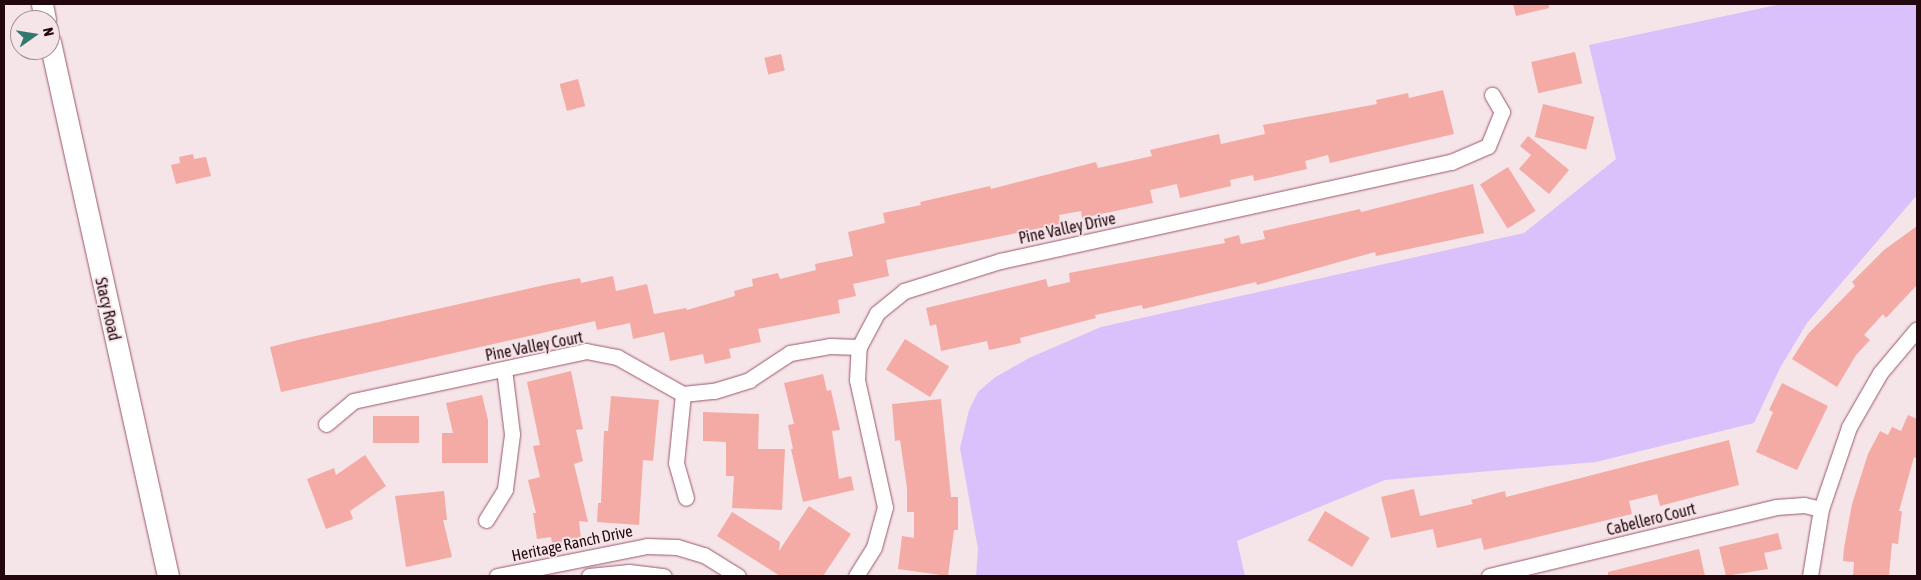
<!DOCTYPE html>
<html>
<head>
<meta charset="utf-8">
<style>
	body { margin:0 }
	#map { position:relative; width:1921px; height:580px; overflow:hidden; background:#f5e4e8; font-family:"Asap Condensed",sans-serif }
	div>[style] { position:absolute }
	.green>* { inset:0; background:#dac1fc }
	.building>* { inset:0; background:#f4aba5; transform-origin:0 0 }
	.roads { filter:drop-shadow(0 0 1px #9c5769) drop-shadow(0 0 1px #9c5769) }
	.minor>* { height:15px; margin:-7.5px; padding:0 7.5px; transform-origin:7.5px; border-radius:7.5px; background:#fff }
	.secondary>* { height:21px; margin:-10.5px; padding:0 10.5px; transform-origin:10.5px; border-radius:10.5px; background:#fff }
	span { translate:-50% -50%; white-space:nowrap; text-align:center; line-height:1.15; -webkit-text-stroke:4px #f5e4e8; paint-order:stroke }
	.street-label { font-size:16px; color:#22070f }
	.frame { position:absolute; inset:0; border:5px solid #22070f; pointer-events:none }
	.north { position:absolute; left:10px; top:10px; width:50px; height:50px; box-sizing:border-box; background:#f5e4e8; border:1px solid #a18c91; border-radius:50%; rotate:77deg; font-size:14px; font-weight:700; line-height:20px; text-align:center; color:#22070f }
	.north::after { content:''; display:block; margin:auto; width:18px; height:22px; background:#32786f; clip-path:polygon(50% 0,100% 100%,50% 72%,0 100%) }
</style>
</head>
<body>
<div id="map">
	<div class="green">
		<i style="clip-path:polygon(1781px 4px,1917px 4px,1917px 195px,1807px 323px,1780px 368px,1754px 423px,1596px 462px,1385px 480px,1237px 541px,1245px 576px,976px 576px,978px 549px,960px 448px,969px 410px,978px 392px,994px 378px,1029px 358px,1101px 327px,1524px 233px,1616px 159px,1589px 45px)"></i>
	</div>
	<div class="building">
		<i style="clip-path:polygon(1513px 4px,1549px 4px,1549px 8px,1516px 16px)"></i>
		<i style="left:1575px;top:52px;width:32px;height:45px;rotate:77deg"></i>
		<i style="left:781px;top:54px;width:17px;height:17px;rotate:77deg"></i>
		<i style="left:578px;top:79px;width:28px;height:19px;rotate:75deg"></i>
		<i style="clip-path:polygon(1443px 90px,1454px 134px,1330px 163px,1328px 155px,1305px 161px,1307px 169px,1254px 181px,1253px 175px,1230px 180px,1231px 186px,1180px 198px,1177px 184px,1150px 190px,1153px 203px,1082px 218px,1081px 211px,1059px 215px,1060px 224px,886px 260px,889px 276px,853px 284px,856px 296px,838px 300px,840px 313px,758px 329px,761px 342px,729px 349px,731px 358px,705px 364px,703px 354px,670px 361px,664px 332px,633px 339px,630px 323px,597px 330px,595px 321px,281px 392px,270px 347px,302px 339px,549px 284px,580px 278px,581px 283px,613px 276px,616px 291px,647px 284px,654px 314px,686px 308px,687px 310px,735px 296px,734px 291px,753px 286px,752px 279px,778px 273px,780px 279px,816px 270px,815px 264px,853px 256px,848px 232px,885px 223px,883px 213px,921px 205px,920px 202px,990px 186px,991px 189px,1096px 162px,1098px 168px,1152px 156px,1150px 150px,1219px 134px,1221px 144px,1265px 134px,1263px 125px,1377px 104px,1376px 100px,1408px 93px,1409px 98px)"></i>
		<i style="left:1543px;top:104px;width:53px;height:34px;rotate:14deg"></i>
		<i style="clip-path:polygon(1528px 136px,1569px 170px,1549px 194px,1519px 169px,1531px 155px,1520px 146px)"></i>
		<i style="clip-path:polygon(193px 154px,194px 159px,206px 157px,211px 176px,176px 184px,171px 165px,180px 163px,179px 157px)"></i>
		<i style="left:1508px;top:167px;width:52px;height:33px;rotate:58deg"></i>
		<i style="clip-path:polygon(1473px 184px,1484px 233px,1376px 256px,1375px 252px,1257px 285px,1256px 282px,1143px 309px,1142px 305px,1095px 315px,1096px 318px,1020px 338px,1021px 343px,989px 350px,987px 341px,941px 351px,936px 324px,930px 326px,926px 308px,1046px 279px,1048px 287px,1070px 282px,1069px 273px,1225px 243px,1224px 239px,1239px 235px,1241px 244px,1265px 239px,1263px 231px,1360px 209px,1361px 212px)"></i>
		<i style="clip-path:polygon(1917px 226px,1917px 285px,1886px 318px,1883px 314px,1864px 335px,1870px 340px,1856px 355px,1837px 387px,1792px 359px,1808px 334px,1855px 286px,1852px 282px,1884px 250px)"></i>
		<i style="left:905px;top:339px;width:52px;height:36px;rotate:32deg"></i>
		<i style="clip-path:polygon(571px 371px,583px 429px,576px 430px,583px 461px,574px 464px,588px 522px,579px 521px,581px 539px,552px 543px,551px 537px,537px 539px,533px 513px,536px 513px,528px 480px,540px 477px,533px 446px,540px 445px,527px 382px)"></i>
		<i style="clip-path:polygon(823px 374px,827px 391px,831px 390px,840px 430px,832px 431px,839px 479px,851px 476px,854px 490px,803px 502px,791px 449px,793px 449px,788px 425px,794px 424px,784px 383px)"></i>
		<i style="clip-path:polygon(1782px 383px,1828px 406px,1797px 470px,1756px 452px,1773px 412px,1769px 410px)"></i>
		<i style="clip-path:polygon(482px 395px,488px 420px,488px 463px,442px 463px,442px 433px,453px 433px,446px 403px)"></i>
		<i style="clip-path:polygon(611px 396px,659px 400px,653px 461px,643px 460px,639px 525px,597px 522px,598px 503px,601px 503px,604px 431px,608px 431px)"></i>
		<i style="clip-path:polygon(941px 399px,951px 497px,958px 497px,958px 530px,954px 530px,948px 576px,898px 569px,902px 536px,914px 538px,914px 512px,907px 512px,907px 488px,900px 440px,895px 441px,892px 404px)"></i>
		<i style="clip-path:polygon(703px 412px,759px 414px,758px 449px,785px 449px,782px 510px,732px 508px,734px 476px,726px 476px,726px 442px,703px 441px)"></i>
		<i style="clip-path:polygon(1908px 415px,1917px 419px,1917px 459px,1914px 457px,1899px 511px,1902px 511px,1898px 544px,1892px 543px,1889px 576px,1853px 576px,1854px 562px,1843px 561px,1844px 548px,1852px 504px,1868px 454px,1880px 431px,1888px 435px,1892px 427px,1901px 431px)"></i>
		<i style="left:373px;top:416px;width:46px;height:27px"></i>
		<i style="clip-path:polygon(1729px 440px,1739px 485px,1660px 506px,1657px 494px,1629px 501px,1632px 514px,1484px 550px,1481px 538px,1437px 548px,1433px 529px,1391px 538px,1381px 497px,1414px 489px,1420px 516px,1473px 504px,1471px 500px,1505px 491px,1506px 497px)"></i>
		<i style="clip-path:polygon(365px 455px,386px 486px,350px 511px,353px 519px,326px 529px,307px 479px,334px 468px,336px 475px)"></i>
		<i style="clip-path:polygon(444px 491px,447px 520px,443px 520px,452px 557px,406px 567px,395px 496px)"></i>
		<i style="clip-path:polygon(809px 506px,851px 534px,823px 576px,780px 576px,717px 536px,732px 512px,780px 542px,779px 551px)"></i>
		<i style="left:1325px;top:511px;width:52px;height:34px;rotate:31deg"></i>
		<i style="clip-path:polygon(1778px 533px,1782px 549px,1764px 553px,1768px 569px,1726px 576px,1719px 547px)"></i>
		<i style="clip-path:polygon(1699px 549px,1705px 576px,1608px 576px,1608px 572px)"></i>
	</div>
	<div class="roads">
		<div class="minor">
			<i style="left:683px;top:394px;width:69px;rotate:95.8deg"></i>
			<i style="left:676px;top:463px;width:36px;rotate:74deg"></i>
			<i style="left:326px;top:424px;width:35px;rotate:-40deg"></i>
			<i style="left:353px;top:401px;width:238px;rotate:-12.1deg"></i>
			<i style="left:586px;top:351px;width:32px;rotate:11deg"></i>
			<i style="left:617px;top:357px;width:76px;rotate:29.3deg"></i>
			<i style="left:683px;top:394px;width:31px;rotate:-6deg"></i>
			<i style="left:714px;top:391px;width:37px;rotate:-17deg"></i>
			<i style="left:749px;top:380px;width:49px;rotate:-33.4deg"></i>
			<i style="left:790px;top:353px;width:41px;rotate:-9.9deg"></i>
			<i style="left:830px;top:346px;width:29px;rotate:2deg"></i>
			<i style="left:486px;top:520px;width:36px;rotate:-58deg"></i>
			<i style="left:505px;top:489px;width:55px;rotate:-82.7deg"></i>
			<i style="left:512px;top:434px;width:65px;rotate:-97deg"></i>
			<i style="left:497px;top:576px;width:153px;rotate:-11.3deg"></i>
			<i style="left:647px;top:546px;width:30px;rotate:2deg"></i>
			<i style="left:677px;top:547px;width:28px;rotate:17deg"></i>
			<i style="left:704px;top:555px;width:40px;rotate:32deg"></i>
			<i style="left:589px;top:576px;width:40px;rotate:-5.7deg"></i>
			<i style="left:629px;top:572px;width:35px;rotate:7deg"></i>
			<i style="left:856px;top:576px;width:34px;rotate:-58deg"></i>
			<i style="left:874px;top:547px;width:41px;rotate:-74.6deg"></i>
			<i style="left:885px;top:507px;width:130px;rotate:-102.4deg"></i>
			<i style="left:857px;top:380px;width:33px;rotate:-87deg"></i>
			<i style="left:859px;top:347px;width:38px;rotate:-62deg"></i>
			<i style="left:877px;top:313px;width:35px;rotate:-39deg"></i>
			<i style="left:904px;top:291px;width:101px;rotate:-17.4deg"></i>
			<i style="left:1000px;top:261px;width:462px;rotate:-12.4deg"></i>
			<i style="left:1451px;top:162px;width:40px;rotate:-23.4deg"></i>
			<i style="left:1488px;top:146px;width:37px;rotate:-68deg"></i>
			<i style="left:1502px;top:112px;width:20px;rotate:-120deg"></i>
			<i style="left:1489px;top:576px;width:295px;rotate:-13.5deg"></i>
			<i style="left:1776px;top:507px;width:28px;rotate:-4deg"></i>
			<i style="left:1804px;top:505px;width:17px;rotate:13deg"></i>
			<i style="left:1810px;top:576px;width:68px;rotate:-80.7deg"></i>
			<i style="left:1821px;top:509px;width:87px;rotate:-71.1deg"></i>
			<i style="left:1849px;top:427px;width:62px;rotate:-60.1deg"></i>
			<i style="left:1880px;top:373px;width:57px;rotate:-49.9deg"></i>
		</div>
		<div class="secondary">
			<i style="left:42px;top:4px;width:16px;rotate:79deg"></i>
			<i style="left:50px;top:42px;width:547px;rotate:77.54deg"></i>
		</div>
	</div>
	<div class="street-label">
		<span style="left:1067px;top:228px;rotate:-12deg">Pine Valley Drive</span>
		<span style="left:108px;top:309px;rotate:77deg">Stacy Road</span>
		<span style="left:534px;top:346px;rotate:-11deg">Pine Valley Court</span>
		<span style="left:1651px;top:519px;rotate:-14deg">Cabellero Court</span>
		<span style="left:572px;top:543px;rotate:-12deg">Heritage Ranch Drive</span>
	</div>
	<div class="frame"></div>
	<div class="north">N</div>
</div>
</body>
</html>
